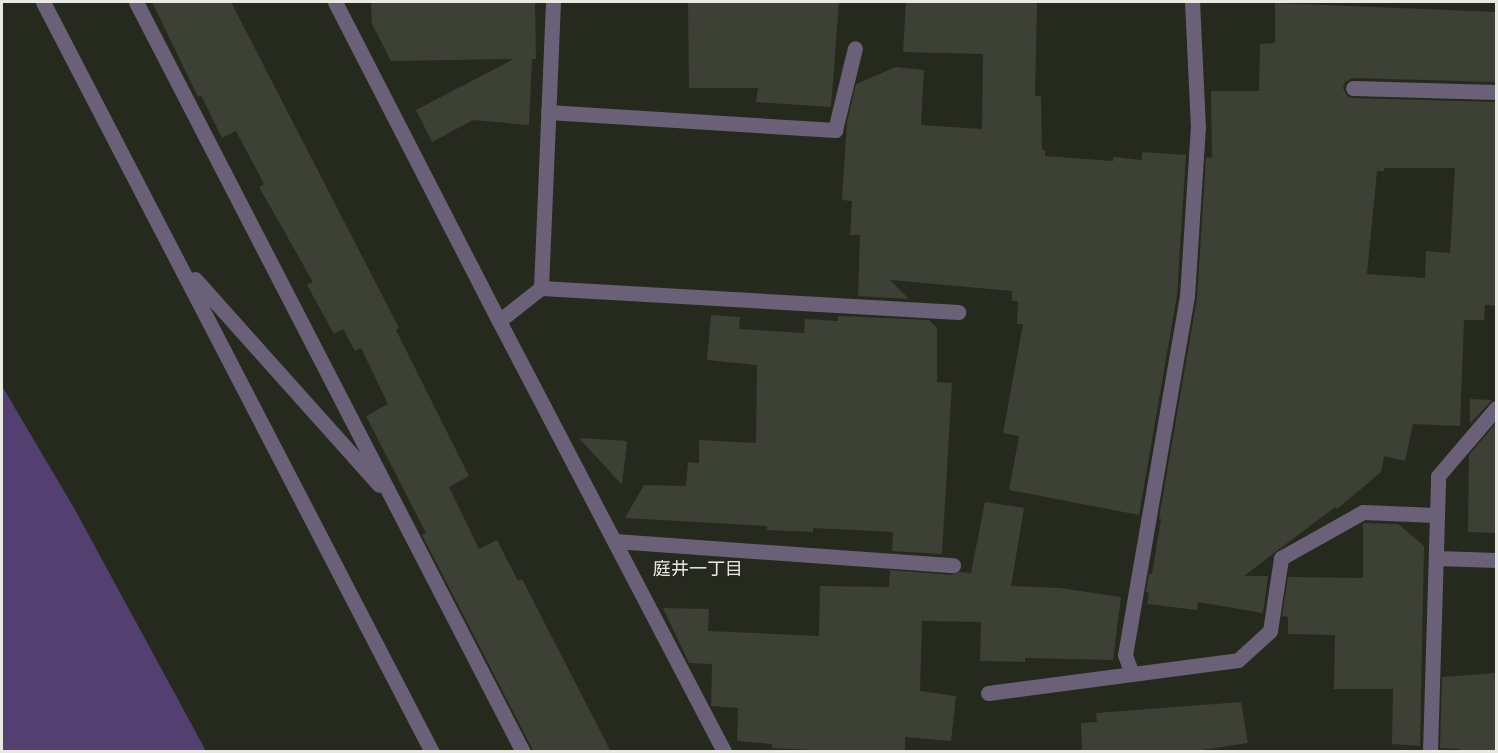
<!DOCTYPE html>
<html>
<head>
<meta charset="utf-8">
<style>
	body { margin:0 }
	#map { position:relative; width:1498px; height:753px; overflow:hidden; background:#26291e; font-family:"IBM Plex Sans","Noto Sans JP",sans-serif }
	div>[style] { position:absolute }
	.water>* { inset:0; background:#543f71 }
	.building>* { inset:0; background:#3d4035 }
	.street>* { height:15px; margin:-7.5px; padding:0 7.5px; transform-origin:7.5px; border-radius:7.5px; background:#6a6179 }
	span { translate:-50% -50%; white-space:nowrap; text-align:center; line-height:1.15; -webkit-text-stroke:5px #26291e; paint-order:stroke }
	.neighbourhood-label { font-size:18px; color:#e7e9e2 }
	.frame { position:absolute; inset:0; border:3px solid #e7e9e2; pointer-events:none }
</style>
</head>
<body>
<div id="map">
	<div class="water">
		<i style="clip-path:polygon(2px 386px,74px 508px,206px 751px,2px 751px)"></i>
	</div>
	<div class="building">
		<i style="clip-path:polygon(152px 2px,231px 2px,399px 328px,396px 330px,469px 476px,449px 487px,479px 549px,497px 540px,518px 581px,522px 579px,611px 752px,534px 752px,422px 535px,426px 533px,366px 416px,388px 404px,361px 348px,355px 351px,343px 329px,334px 334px,307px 285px,313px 282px,259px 187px,264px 184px,236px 131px,222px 138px,201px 95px,198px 97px)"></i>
		<i style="clip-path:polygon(371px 2px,535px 2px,536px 59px,532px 59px,529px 125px,473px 120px,432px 142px,416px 110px,514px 59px,391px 61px,372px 24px)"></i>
		<i style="clip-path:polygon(688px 2px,839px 2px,831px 107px,756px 102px,758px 88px,689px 88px)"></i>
		<i style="clip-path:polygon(906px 2px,1037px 2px,1035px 96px,1041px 96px,1042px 150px,1045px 150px,1045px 156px,1113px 161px,1113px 157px,1142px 160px,1142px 152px,1186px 155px,1177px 295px,1139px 515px,1009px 490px,1019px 436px,1003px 433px,1023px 324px,1017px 324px,1018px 301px,1012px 301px,1012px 291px,890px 280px,909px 299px,858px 296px,860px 235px,850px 235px,852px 201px,842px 200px,847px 122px,856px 84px,896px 67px,924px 70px,921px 125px,982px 129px,983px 54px,903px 52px)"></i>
		<i style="clip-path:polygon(evenodd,1275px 3px,1497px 12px,1497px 82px,1353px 78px,1345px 82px,1343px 88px,1347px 96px,1353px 98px,1497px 102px,1497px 306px,1485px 305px,1484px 320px,1464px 320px,1460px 426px,1413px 424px,1405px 461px,1384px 456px,1381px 472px,1337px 509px,1335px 507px,1244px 576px,1268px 576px,1263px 613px,1198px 602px,1197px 610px,1147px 604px,1149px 593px,1146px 592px,1149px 574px,1152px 574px,1161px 519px,1159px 518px,1197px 298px,1206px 157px,1212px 158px,1211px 91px,1259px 91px,1260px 44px,1275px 43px,1275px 3px,1384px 168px,1455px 168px,1450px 253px,1426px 251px,1425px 278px,1367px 274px,1377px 171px,1384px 171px,1384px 168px)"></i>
		<i style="clip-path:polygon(711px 315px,740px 317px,739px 329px,804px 333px,805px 319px,838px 321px,838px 316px,929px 320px,937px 328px,937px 382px,952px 383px,942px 554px,892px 551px,893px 532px,813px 528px,813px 532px,767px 530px,767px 526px,625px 518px,644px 485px,686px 486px,688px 462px,699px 463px,699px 440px,756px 443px,757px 365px,707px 360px)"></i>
		<i style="clip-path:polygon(1470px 399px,1492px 400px,1470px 424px)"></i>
		<i style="clip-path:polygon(1497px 422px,1497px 533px,1468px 532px,1469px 455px)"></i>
		<i style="clip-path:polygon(579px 438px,627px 441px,622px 485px)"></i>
		<i style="clip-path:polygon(985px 502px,1024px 508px,1011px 586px,1060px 588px,1121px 597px,1113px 660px,1025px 658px,1025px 662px,980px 661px,981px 622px,922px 621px,920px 691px,956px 696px,951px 741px,905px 737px,905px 752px,851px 752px,772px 748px,772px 744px,737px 741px,738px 708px,711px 706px,712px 664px,689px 663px,663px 608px,709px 609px,708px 631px,819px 636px,820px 586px,889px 587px,890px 570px,952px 575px,960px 572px,971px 573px)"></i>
		<i style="clip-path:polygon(1363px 523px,1398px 524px,1424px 546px,1420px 746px,1392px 744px,1393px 689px,1334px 689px,1335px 635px,1288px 634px,1288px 617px,1282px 616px,1288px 577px,1363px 578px)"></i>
		<i style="clip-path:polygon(1497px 673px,1497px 752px,1460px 752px,1460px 749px,1440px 748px,1442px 677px)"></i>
		<i style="clip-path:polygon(1241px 702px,1248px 743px,1189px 752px,1082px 752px,1081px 723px,1097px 722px,1096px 713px)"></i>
	</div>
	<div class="street">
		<i style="left:43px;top:2px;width:845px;rotate:62.59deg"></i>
		<i style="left:136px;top:2px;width:844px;rotate:62.71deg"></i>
		<i style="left:335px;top:2px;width:359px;rotate:62.8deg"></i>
		<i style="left:499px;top:321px;width:53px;rotate:-38.2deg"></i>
		<i style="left:553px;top:2px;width:286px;rotate:92.4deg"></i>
		<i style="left:541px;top:288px;width:418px;rotate:3.3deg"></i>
		<i style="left:1353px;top:88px;width:143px;rotate:1.6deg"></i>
		<i style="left:548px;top:112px;width:288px;rotate:3.6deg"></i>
		<i style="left:835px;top:130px;width:84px;rotate:-76.3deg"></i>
		<i style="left:195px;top:279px;width:276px;rotate:48.2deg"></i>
		<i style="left:499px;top:321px;width:486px;rotate:62.4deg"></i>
		<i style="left:615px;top:541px;width:339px;rotate:4.1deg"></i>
		<i style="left:1437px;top:558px;width:59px;rotate:1.9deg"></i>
		<i style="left:1132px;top:674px;width:20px;rotate:-110deg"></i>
		<i style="left:1125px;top:655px;width:364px;rotate:-80.2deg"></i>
		<i style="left:1187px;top:296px;width:168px;rotate:-86.3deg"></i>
		<i style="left:1198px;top:128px;width:126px;rotate:-92.7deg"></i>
		<i style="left:988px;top:693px;width:252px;rotate:-7.5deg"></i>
		<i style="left:1238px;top:660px;width:43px;rotate:-42.2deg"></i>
		<i style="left:1270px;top:631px;width:74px;rotate:-81.4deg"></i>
		<i style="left:1281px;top:558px;width:94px;rotate:-29.3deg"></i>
		<i style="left:1363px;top:512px;width:73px;rotate:2.4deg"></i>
		<i style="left:1430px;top:752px;width:276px;rotate:-88.3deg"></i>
		<i style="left:1438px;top:476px;width:89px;rotate:-49.5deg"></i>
	</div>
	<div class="neighbourhood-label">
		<span style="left:698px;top:569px">庭井一丁目</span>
	</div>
	<div class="frame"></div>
</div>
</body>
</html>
